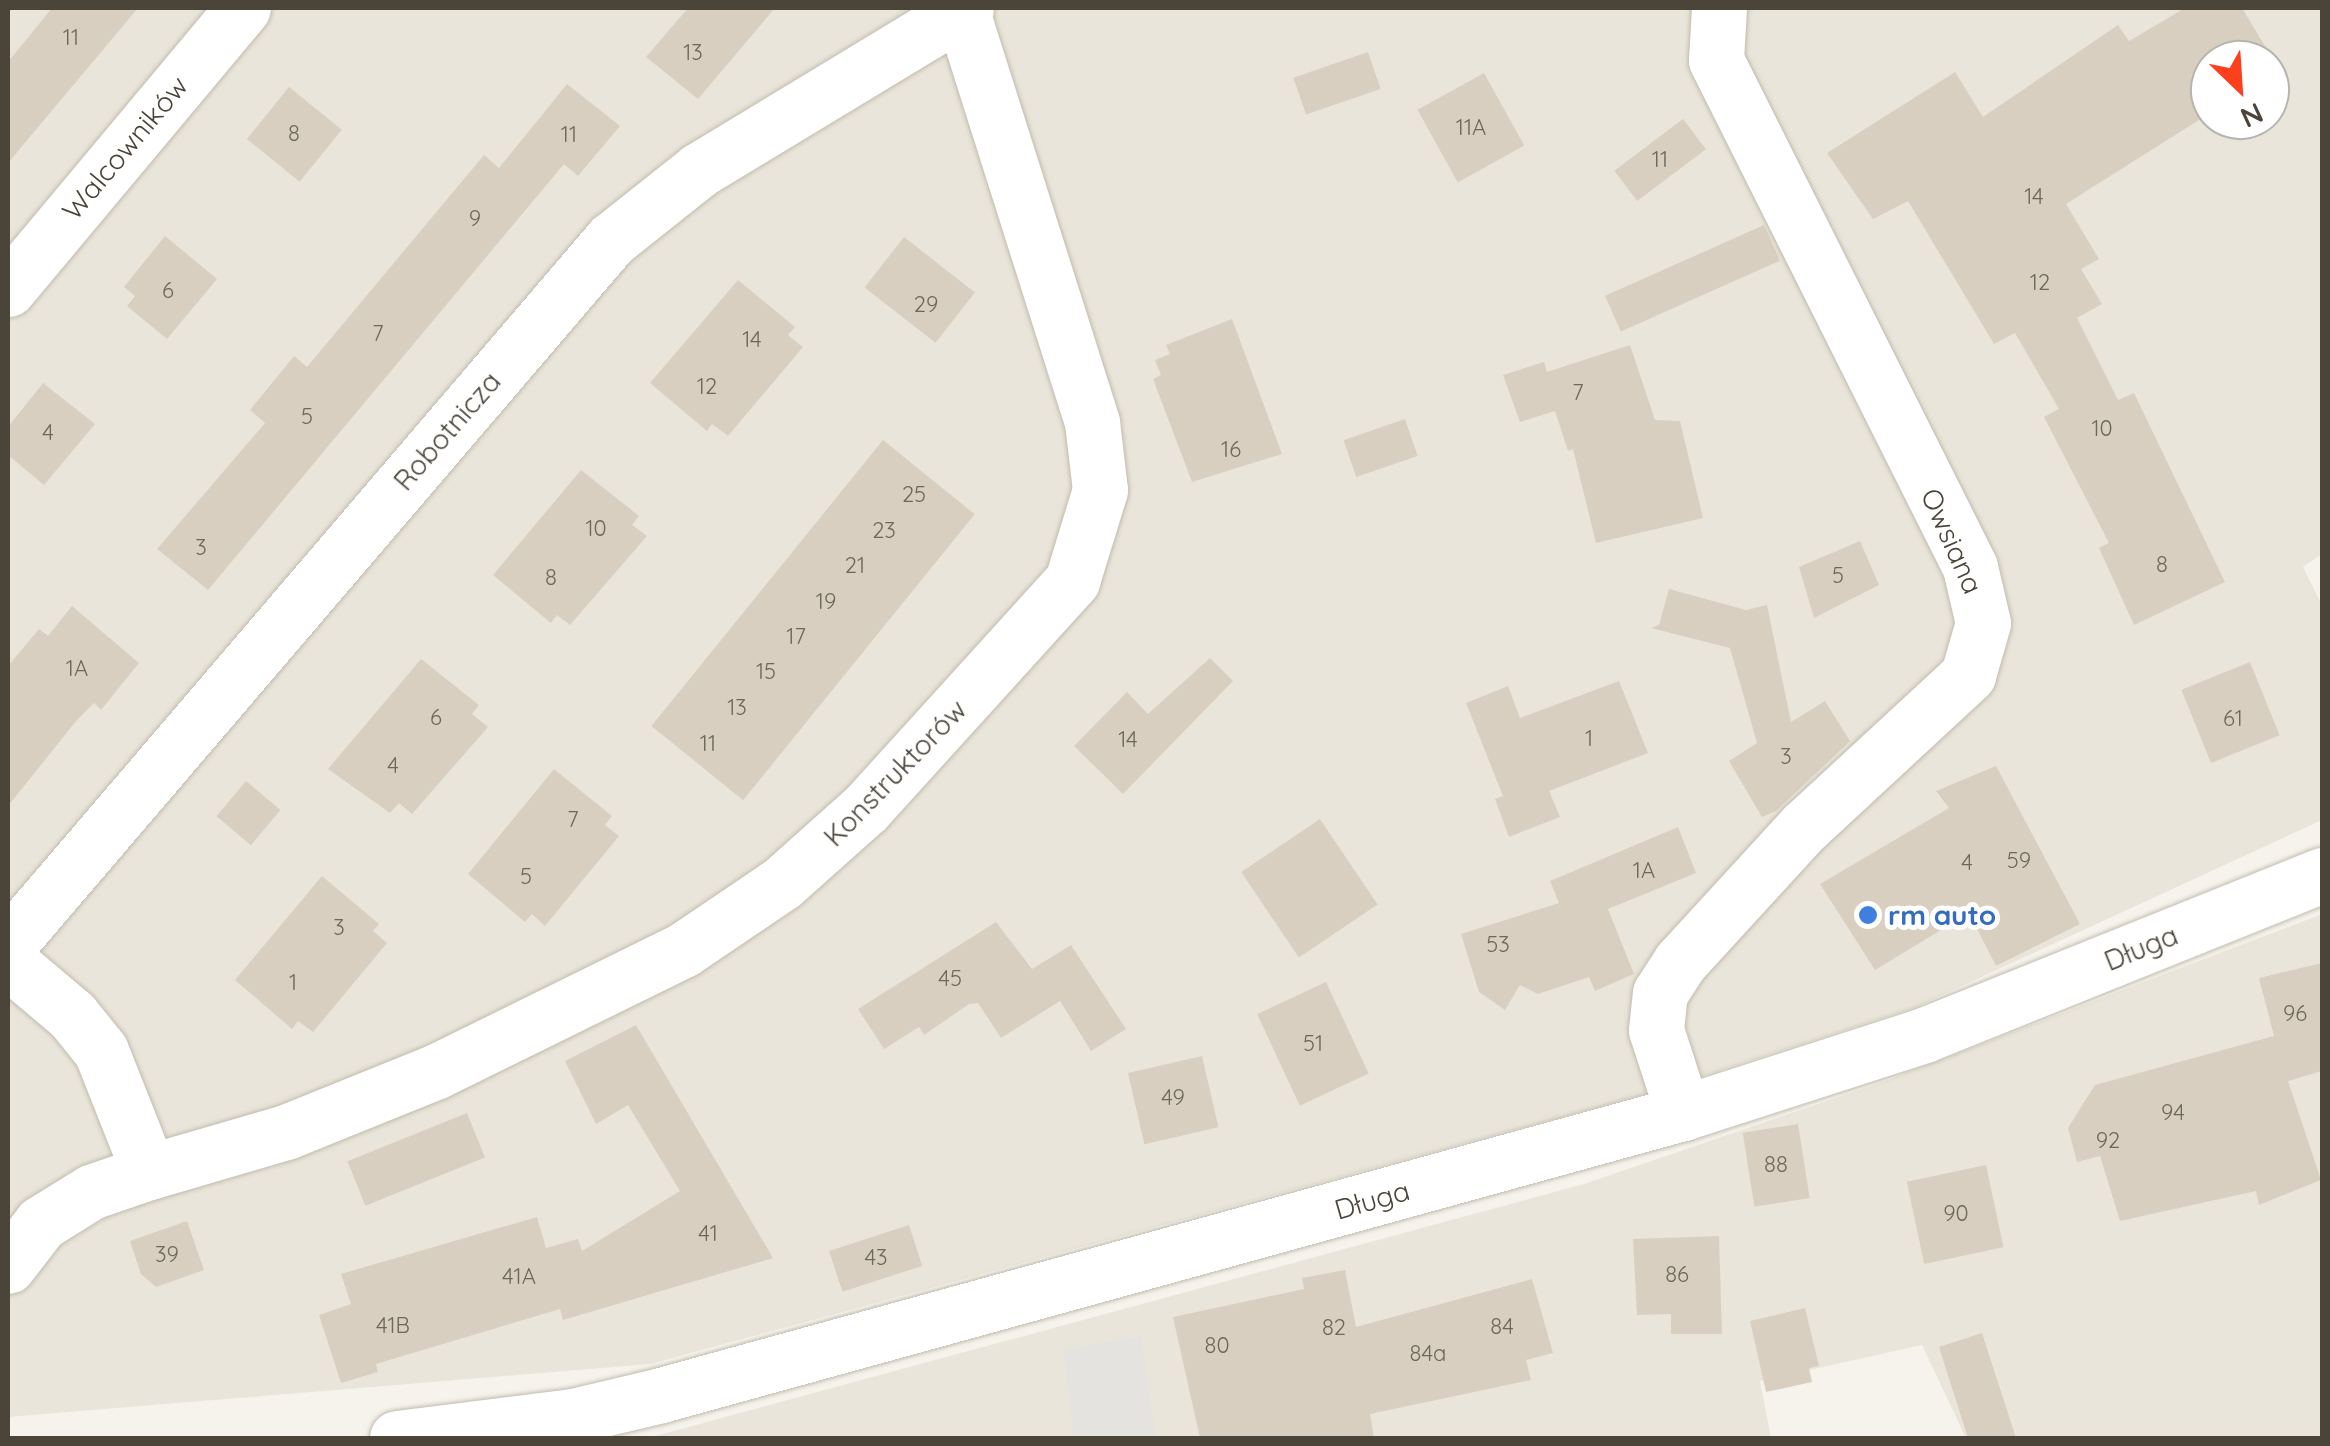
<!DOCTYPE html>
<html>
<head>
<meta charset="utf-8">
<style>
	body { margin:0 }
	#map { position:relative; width:2330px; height:1446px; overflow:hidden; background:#f6f3ec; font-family:Quicksand,sans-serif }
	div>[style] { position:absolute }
	.residential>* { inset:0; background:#eae5da }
	.parking>* { inset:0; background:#e5e3e0 }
	.building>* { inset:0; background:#d8cfc1; transform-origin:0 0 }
	.roads { filter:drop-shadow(0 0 2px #c2bbae) drop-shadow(0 0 2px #c2bbae) }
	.minor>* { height:55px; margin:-27.5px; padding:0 27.5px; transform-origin:27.5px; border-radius:27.5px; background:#fff }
	.dots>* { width:28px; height:28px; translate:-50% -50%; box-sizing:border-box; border:5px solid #fff; border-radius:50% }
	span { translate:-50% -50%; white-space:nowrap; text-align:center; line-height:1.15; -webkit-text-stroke:10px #fff; paint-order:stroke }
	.number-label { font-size:22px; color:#6e675b }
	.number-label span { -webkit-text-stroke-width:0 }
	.street-label { font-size:28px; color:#4b4439 }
	.shop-label { font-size:28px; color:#366cbe; font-weight:700 }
	.left { translate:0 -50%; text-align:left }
	.frame { position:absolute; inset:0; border:10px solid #4b4439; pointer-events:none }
	.north { position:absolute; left:2190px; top:40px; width:100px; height:100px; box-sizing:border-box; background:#fff; border:2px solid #b7b4b0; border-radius:50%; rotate:155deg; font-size:28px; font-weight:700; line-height:40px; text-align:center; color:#4b4439 }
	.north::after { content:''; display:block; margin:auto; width:35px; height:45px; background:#fc3f1d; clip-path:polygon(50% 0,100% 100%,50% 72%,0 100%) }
</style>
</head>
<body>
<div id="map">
	<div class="residential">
		<i style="clip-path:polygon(evenodd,8px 8px,2322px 8px,2322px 554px,2303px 567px,2322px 605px,2322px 820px,1914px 1008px,1639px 1096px,650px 1364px,8px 1417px,8px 8px,2210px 60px,2270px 60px,2270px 120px,2210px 120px,2210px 60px)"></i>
		<i style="clip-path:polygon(2322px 914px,2322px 1438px,1966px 1438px,1922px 1345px,1760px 1381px,1771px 1438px,648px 1438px,1584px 1184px,1880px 1083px)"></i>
	</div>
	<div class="parking">
		<i style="clip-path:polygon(1141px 1336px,1156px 1438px,1074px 1438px,1063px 1349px)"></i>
	</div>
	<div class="building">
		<i style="clip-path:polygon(52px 8px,138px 8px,8px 163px,8px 62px)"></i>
		<i style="clip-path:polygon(688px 8px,775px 8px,698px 99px,646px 57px)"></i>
		<i style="clip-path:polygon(2185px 8px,2242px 8px,2280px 71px,2270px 77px,2270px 60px,2210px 60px,2210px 113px,2066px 204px,2099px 259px,2081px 269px,2102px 304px,2077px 318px,2118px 400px,2134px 393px,2225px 582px,2134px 625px,2099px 548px,2109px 543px,2044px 417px,2059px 409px,2015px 333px,1994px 344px,1908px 201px,1873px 219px,1827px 153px,1955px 72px,1983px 117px,2118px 25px,2129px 41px)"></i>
		<i style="left:1368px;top:52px;width:39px;height:79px;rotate:71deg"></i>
		<i style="left:1484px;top:73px;width:83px;height:76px;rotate:61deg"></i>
		<i style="clip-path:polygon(567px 84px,620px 126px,578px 176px,564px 164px,208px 590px,157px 549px,265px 423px,250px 410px,294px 356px,307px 367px,484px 155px,499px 168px)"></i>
		<i style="left:289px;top:87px;width:68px;height:67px;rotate:39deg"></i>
		<i style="left:1683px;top:119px;width:38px;height:86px;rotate:53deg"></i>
		<i style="left:1764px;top:225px;width:39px;height:174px;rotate:66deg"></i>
		<i style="clip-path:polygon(165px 236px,217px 279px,167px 339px,127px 306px,135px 296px,124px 287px)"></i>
		<i style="left:904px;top:237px;width:90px;height:64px;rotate:38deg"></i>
		<i style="clip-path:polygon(738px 280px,795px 327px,788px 335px,803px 347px,728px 436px,712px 424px,707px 431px,650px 383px)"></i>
		<i style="clip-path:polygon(1232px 319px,1282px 454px,1192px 482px,1153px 379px,1161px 375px,1155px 360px,1170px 354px,1166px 345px)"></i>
		<i style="clip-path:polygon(1630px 345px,1655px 420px,1680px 421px,1703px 518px,1596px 543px,1573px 449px,1568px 451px,1555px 411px,1520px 422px,1503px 375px,1544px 362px,1547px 372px)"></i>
		<i style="clip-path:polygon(43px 383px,95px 424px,44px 485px,8px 455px,8px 427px)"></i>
		<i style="left:1405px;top:419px;width:39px;height:65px;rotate:71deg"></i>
		<i style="left:883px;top:440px;width:118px;height:368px;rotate:39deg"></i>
		<i style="clip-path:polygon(581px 470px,639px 516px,632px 525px,647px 536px,570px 625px,557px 615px,551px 623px,493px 575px)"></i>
		<i style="clip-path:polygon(1860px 541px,1879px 585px,1814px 618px,1799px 567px)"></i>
		<i style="clip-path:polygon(1669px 589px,1746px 610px,1767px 605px,1791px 722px,1825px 701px,1850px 741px,1776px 811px,1762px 817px,1729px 761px,1757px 743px,1730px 648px,1651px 628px,1659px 625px)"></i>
		<i style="clip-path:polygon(72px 606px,139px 663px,101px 710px,94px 703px,77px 720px,8px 806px,8px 666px,39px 629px,48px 636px)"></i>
		<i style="clip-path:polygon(1210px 658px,1233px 681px,1123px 794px,1074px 746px,1127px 692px,1148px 714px)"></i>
		<i style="clip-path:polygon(421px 659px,479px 705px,472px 714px,488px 727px,412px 814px,399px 803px,390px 813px,328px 769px)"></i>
		<i style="left:2250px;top:662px;width:79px;height:74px;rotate:68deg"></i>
		<i style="clip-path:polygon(1619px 681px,1648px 753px,1549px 791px,1560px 817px,1509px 837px,1495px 799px,1503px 796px,1466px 703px,1508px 686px,1520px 718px)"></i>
		<i style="clip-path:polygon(1996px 766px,2080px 924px,1996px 966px,1969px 913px,1875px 970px,1820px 884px,1949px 808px,1936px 791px)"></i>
		<i style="clip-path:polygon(554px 769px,612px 816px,605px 825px,619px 836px,545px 926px,532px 914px,525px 922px,468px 874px)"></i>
		<i style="left:246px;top:781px;width:45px;height:46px;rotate:40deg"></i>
		<i style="left:1320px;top:819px;width:103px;height:95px;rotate:56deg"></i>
		<i style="clip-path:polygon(1678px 827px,1696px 873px,1608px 909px,1634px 974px,1595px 991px,1589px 977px,1538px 994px,1520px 985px,1505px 1010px,1479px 992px,1461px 934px,1559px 903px,1550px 881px)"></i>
		<i style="clip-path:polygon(322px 876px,379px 924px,373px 931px,387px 943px,313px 1032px,298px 1021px,292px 1029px,235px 980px)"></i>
		<i style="clip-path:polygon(996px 922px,1032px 969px,1071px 945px,1126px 1029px,1091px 1051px,1060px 1001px,1001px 1038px,978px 1003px,969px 1004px,924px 1035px,919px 1027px,884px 1049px,858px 1009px)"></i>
		<i style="clip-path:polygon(2322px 963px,2322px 1071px,2288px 1081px,2321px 1180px,2259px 1205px,2256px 1191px,2120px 1221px,2100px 1156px,2077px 1162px,2068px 1128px,2095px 1085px,2274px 1036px,2259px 978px)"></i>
		<i style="left:1326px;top:982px;width:101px;height:76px;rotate:65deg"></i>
		<i style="clip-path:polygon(636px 1025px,773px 1258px,563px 1320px,560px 1309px,376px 1364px,378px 1372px,341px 1383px,319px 1315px,351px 1304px,341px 1274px,537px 1217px,546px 1248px,578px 1239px,582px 1251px,680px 1191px,628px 1105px,596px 1124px,565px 1061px)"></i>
		<i style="left:1202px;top:1056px;width:73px;height:76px;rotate:77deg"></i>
		<i style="left:467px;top:1113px;width:48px;height:129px;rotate:68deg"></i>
		<i style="left:1798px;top:1124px;width:75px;height:56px;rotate:81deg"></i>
		<i style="left:1986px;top:1165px;width:84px;height:81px;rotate:78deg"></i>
		<i style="clip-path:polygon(187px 1221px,204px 1270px,156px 1287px,141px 1274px,130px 1241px)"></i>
		<i style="left:909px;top:1225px;width:43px;height:84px;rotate:72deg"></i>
		<i style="clip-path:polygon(1719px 1236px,1722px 1334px,1671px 1334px,1671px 1314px,1637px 1315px,1633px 1239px)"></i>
		<i style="clip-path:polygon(1345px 1270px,1356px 1327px,1532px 1279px,1553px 1353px,1526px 1360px,1531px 1380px,1370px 1414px,1374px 1438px,1200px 1438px,1173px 1317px,1304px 1289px,1302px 1278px)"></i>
		<i style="clip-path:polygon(1805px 1308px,1819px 1366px,1809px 1368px,1812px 1382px,1766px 1392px,1750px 1321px)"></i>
		<i style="clip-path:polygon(1982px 1333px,2016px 1438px,1968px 1438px,1939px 1347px)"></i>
	</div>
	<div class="roads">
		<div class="minor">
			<i style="left:8px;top:289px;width:366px;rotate:-50.1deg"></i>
			<i style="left:8px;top:945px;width:928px;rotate:-49.46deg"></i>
			<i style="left:611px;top:240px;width:112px;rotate:-38.5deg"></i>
			<i style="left:699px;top:170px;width:312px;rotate:-31.2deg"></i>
			<i style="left:8px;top:961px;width:84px;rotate:40.2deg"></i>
			<i style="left:72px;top:1015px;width:46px;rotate:51.1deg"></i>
			<i style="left:101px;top:1051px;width:130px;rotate:68.4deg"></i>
			<i style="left:149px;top:1172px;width:61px;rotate:161deg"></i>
			<i style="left:91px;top:1192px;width:59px;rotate:148.2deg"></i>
			<i style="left:41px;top:1223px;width:54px;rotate:127.5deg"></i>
			<i style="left:1683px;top:1113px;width:87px;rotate:-108deg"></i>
			<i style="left:1656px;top:1030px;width:37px;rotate:-84deg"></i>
			<i style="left:1660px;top:993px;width:38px;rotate:-57deg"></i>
			<i style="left:1681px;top:961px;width:182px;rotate:-47.5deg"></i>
			<i style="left:1804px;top:827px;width:224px;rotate:-42.8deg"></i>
			<i style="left:1968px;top:675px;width:54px;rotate:-73.9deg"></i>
			<i style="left:1983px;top:623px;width:57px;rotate:-103.1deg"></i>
			<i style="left:1970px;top:567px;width:567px;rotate:-116.61deg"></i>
			<i style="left:1716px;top:60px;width:52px;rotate:-86.7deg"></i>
			<i style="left:149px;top:1172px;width:143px;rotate:-16.3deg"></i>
			<i style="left:286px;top:1132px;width:163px;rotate:-22deg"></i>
			<i style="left:437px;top:1071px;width:274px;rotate:-26.2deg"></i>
			<i style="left:683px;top:950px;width:120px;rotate:-34.1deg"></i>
			<i style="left:782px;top:883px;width:113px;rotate:-41.8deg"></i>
			<i style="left:866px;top:808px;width:307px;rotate:-47.8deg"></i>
			<i style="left:1072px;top:581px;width:95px;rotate:-72.9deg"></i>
			<i style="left:1100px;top:490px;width:68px;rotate:-96.7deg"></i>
			<i style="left:1092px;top:422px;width:431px;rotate:-107.6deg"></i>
			<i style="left:397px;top:1438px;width:177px;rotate:-7.1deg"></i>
			<i style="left:573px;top:1416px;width:90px;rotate:-13.4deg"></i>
			<i style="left:661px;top:1395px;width:1060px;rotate:-15.43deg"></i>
			<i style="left:1683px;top:1113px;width:253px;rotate:-17.9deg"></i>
			<i style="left:1924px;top:1035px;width:429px;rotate:-21.9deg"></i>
		</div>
	</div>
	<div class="dots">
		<i style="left:1868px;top:915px;background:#3f7fe0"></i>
	</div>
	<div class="number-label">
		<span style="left:71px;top:38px">11</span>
		<span style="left:693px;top:53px">13</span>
		<span style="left:1471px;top:128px">11A</span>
		<span style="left:294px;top:134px">8</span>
		<span style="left:569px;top:135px">11</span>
		<span style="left:1660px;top:160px">11</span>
		<span style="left:2034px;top:197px">14</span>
		<span style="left:475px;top:219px">9</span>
		<span style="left:2040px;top:283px">12</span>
		<span style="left:168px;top:291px">6</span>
		<span style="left:926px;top:305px">29</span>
		<span style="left:378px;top:334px">7</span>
		<span style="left:752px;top:340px">14</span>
		<span style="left:707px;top:387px">12</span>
		<span style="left:1578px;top:393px">7</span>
		<span style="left:307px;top:417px">5</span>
		<span style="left:2102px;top:429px">10</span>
		<span style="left:48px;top:433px">4</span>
		<span style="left:1231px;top:450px">16</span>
		<span style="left:914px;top:495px">25</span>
		<span style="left:596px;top:529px">10</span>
		<span style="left:884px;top:531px">23</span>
		<span style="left:201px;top:548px">3</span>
		<span style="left:2162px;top:565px">8</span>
		<span style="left:855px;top:566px">21</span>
		<span style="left:1838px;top:576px">5</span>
		<span style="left:551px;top:578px">8</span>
		<span style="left:826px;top:602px">19</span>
		<span style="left:796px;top:637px">17</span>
		<span style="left:77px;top:669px">1A</span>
		<span style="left:766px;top:672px">15</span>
		<span style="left:737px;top:708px">13</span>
		<span style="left:436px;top:718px">6</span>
		<span style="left:2233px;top:719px">61</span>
		<span style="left:1589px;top:739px">1</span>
		<span style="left:1128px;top:740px">14</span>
		<span style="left:708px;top:744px">11</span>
		<span style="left:1786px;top:757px">3</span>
		<span style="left:393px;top:766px">4</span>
		<span style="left:573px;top:820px">7</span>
		<span style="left:2019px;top:861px">59</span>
		<span style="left:1967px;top:863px">4</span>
		<span style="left:1644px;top:871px">1A</span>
		<span style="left:526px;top:877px">5</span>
		<span style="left:339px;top:928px">3</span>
		<span style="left:1498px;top:945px">53</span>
		<span style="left:950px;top:979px">45</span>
		<span style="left:293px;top:983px">1</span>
		<span style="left:2295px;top:1014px">96</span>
		<span style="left:1313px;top:1044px">51</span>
		<span style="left:1173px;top:1098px">49</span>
		<span style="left:2173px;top:1113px">94</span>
		<span style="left:2108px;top:1141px">92</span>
		<span style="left:1776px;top:1165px">88</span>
		<span style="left:1956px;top:1214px">90</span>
		<span style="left:708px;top:1234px">41</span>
		<span style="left:167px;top:1255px">39</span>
		<span style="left:876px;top:1258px">43</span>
		<span style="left:1677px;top:1275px">86</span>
		<span style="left:519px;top:1277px">41A</span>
		<span style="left:393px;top:1326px">41B</span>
		<span style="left:1502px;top:1327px">84</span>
		<span style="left:1334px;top:1328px">82</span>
		<span style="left:1217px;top:1346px">80</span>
		<span style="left:1428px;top:1354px">84a</span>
	</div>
	<div class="street-label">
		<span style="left:125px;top:148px;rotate:-50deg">Walcowników</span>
		<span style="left:447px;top:431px;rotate:-49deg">Robotnicza</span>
		<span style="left:1952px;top:541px;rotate:66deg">Owsiana</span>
		<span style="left:895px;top:773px;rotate:-46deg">Konstruktorów</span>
		<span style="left:2141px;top:948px;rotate:-22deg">Długa</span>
		<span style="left:1372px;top:1200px;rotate:-16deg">Długa</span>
	</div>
	<div class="shop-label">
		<span class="left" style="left:1888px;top:915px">rm auto</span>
	</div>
	<div class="frame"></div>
	<div class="north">N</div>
</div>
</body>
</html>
